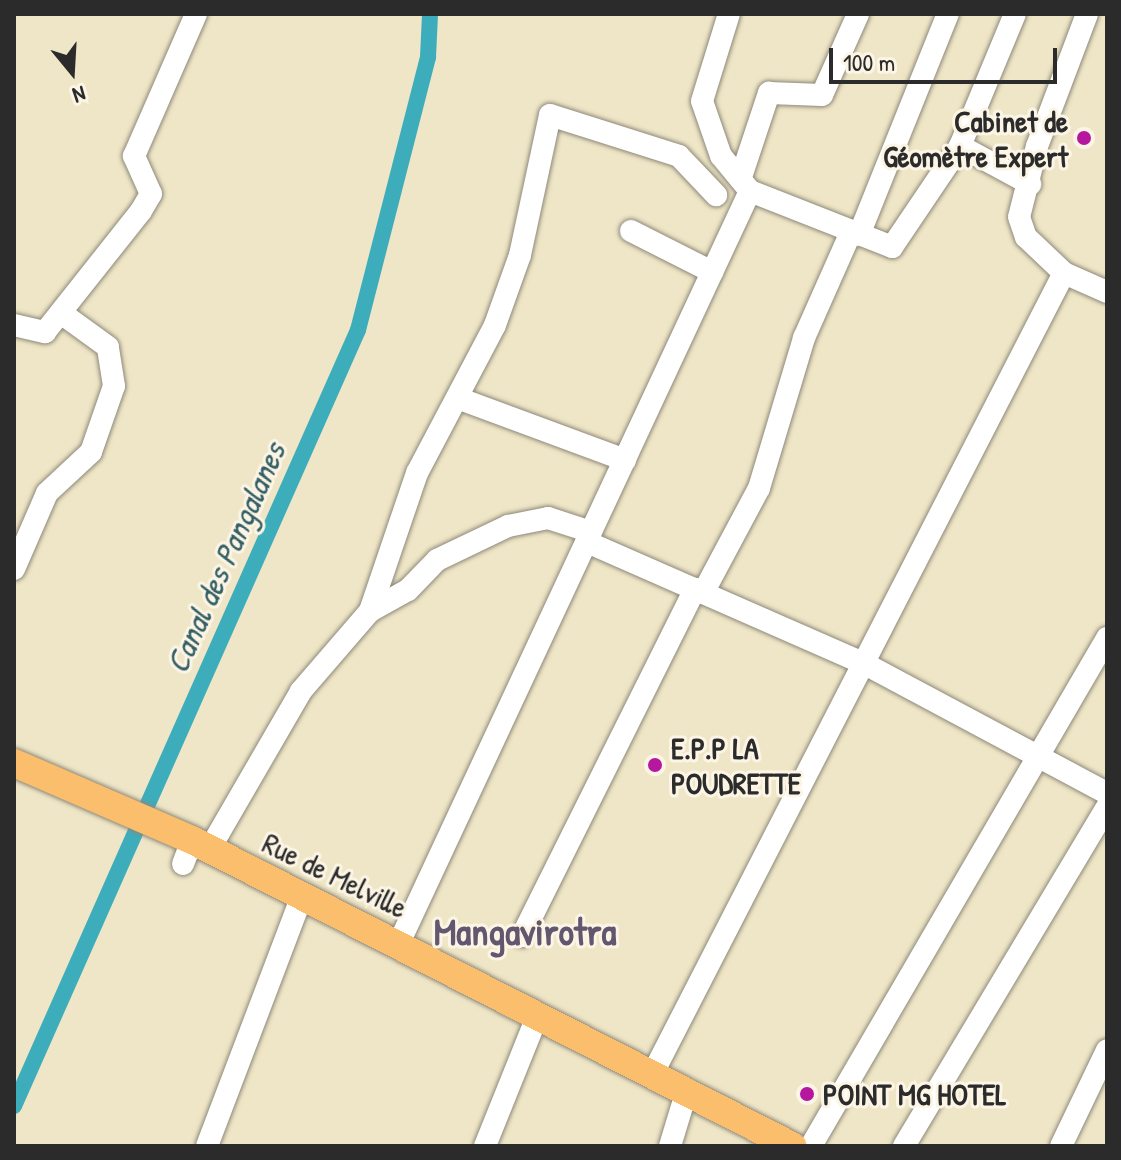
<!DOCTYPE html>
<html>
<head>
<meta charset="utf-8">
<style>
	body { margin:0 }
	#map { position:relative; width:1121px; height:1160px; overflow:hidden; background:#efe6c7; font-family:"Patrick Hand",sans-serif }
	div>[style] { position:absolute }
	.canal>* { height:16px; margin:-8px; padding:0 8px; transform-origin:8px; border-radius:8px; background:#3eadbb }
	.roads { filter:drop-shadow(0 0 2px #8d8879) drop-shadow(0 0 2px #8d8879) }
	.minor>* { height:22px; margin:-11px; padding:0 11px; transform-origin:11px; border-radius:11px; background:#fff }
	.major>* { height:28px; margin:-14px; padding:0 14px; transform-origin:14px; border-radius:14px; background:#fabe6d }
	.dots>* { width:22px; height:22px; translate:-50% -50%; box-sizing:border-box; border:4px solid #fcf5e5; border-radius:50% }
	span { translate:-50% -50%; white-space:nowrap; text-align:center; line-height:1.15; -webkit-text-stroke:6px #fcf5e5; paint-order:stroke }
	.poi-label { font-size:30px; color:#2b2b2b; font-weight:700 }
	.right { translate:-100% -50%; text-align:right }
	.left { translate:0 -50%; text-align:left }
	.street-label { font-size:30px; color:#2b2b2b }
	.water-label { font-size:32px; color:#335f65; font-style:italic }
	.district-label { font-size:38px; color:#61576e; font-weight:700 }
	.frame { position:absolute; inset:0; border:16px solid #2b2b2b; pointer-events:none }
	.north { position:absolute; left:32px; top:32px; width:80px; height:80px; -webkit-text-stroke:6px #fcf5e5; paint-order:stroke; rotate:162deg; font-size:22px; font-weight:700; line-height:32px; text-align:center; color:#2b2b2b }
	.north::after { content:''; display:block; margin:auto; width:28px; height:36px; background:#2b2b2b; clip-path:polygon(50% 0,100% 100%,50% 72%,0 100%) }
	.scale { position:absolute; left:829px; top:48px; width:228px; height:36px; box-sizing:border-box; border:4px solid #2b2b2b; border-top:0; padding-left:10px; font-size:24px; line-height:28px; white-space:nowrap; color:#2b2b2b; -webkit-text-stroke:6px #fcf5e5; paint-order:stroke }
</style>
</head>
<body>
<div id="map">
	<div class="canal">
		<i style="left:14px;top:1106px;width:849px;rotate:-66.09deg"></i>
		<i style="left:358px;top:330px;width:282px;rotate:-75.6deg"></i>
		<i style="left:428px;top:57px;width:43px;rotate:-87.3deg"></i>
	</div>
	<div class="roads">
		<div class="minor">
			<i style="left:1087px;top:14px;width:141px;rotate:110.7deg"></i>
			<i style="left:1037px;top:146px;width:73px;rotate:104.2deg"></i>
			<i style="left:1019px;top:217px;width:21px;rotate:71deg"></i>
			<i style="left:1026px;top:237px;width:52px;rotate:43.5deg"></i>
			<i style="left:1064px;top:273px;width:47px;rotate:23.8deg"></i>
			<i style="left:960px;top:146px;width:143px;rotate:-67.4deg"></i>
			<i style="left:741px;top:177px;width:89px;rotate:-71.6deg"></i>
			<i style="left:769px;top:93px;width:53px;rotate:2.2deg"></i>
			<i style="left:822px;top:95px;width:89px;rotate:-66deg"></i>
			<i style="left:750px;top:191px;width:153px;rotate:21.5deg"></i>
			<i style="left:892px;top:247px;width:122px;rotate:-56deg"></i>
			<i style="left:960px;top:146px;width:80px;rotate:28.5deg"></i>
			<i style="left:631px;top:231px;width:91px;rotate:26.8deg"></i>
			<i style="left:859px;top:235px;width:238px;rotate:-68.1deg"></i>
			<i style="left:14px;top:325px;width:32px;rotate:13deg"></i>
			<i style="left:45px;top:332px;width:154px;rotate:-51.6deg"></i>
			<i style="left:141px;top:211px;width:20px;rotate:-60deg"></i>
			<i style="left:151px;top:194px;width:42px;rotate:-114.1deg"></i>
			<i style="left:134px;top:156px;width:155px;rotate:-66.4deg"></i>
			<i style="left:460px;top:399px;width:176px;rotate:20.3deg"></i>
			<i style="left:587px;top:542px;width:304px;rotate:23.7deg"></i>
			<i style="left:865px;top:664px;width:274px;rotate:28.1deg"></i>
			<i style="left:14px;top:569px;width:83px;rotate:-66.5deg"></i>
			<i style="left:47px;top:493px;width:60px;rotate:-43deg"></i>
			<i style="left:91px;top:452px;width:70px;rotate:-70.8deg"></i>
			<i style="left:114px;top:386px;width:39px;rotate:-99deg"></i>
			<i style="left:108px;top:347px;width:58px;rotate:-144.1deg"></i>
			<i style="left:703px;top:593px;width:119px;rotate:-61.9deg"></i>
			<i style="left:759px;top:488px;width:157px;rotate:-73.3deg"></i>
			<i style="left:804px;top:338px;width:116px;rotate:-66.1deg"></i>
			<i style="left:370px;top:611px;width:43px;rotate:-28.9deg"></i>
			<i style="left:408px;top:590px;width:42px;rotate:-46deg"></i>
			<i style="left:437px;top:560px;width:79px;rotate:-25.6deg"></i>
			<i style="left:508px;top:526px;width:41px;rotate:-11.3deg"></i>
			<i style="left:548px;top:518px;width:45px;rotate:18deg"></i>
			<i style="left:209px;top:850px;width:184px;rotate:-59.9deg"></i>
			<i style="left:301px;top:691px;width:106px;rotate:-49.2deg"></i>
			<i style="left:370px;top:611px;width:146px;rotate:-71.2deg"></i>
			<i style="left:417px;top:473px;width:167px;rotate:-62.2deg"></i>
			<i style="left:495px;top:325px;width:74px;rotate:-70.3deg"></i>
			<i style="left:520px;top:255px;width:143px;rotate:-77.9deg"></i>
			<i style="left:550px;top:115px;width:135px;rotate:17.6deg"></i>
			<i style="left:679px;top:156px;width:54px;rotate:46.5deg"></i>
			<i style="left:183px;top:864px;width:26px;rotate:-69deg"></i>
			<i style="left:522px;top:936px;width:388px;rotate:-63.5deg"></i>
			<i style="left:399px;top:943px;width:830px;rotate:-64.98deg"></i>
			<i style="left:750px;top:191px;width:45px;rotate:-129.6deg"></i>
			<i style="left:721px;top:156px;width:58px;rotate:-109.1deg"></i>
			<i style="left:702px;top:101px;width:91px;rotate:-72.8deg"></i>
			<i style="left:654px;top:1071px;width:897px;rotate:-62.81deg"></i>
			<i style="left:207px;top:1146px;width:265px;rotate:-69.2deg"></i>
			<i style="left:485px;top:1146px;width:142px;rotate:-68.1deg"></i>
			<i style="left:670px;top:1146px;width:59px;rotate:-73.1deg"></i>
			<i style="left:811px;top:1146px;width:588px;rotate:-59.77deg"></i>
			<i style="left:904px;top:1146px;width:395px;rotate:-59.1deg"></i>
			<i style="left:1061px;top:1146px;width:106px;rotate:-64.4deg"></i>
		</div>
		<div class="major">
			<i style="left:14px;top:763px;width:194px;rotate:23.4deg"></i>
			<i style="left:192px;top:840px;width:674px;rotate:27.02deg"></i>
		</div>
	</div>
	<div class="dots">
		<i style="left:1084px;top:138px;background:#b5179e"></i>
		<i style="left:655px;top:765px;background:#b5179e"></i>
		<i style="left:807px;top:1094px;background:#b5179e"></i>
	</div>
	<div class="poi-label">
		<span class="right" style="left:1068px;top:138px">Cabinet de<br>Géomètre Expert</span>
		<span class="left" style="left:671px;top:765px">E.P.P LA<br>POUDRETTE</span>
		<span class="left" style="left:823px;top:1094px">POINT MG HOTEL</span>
	</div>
	<div class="street-label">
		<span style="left:335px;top:875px;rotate:26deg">Rue de Melville</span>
	</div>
	<div class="water-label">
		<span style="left:226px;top:558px;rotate:-66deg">Canal des Pangalanes</span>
	</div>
	<div class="district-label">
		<span style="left:525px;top:932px">Mangavirotra</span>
	</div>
	<div class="frame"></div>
	<div class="north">N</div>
	<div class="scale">100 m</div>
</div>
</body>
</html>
